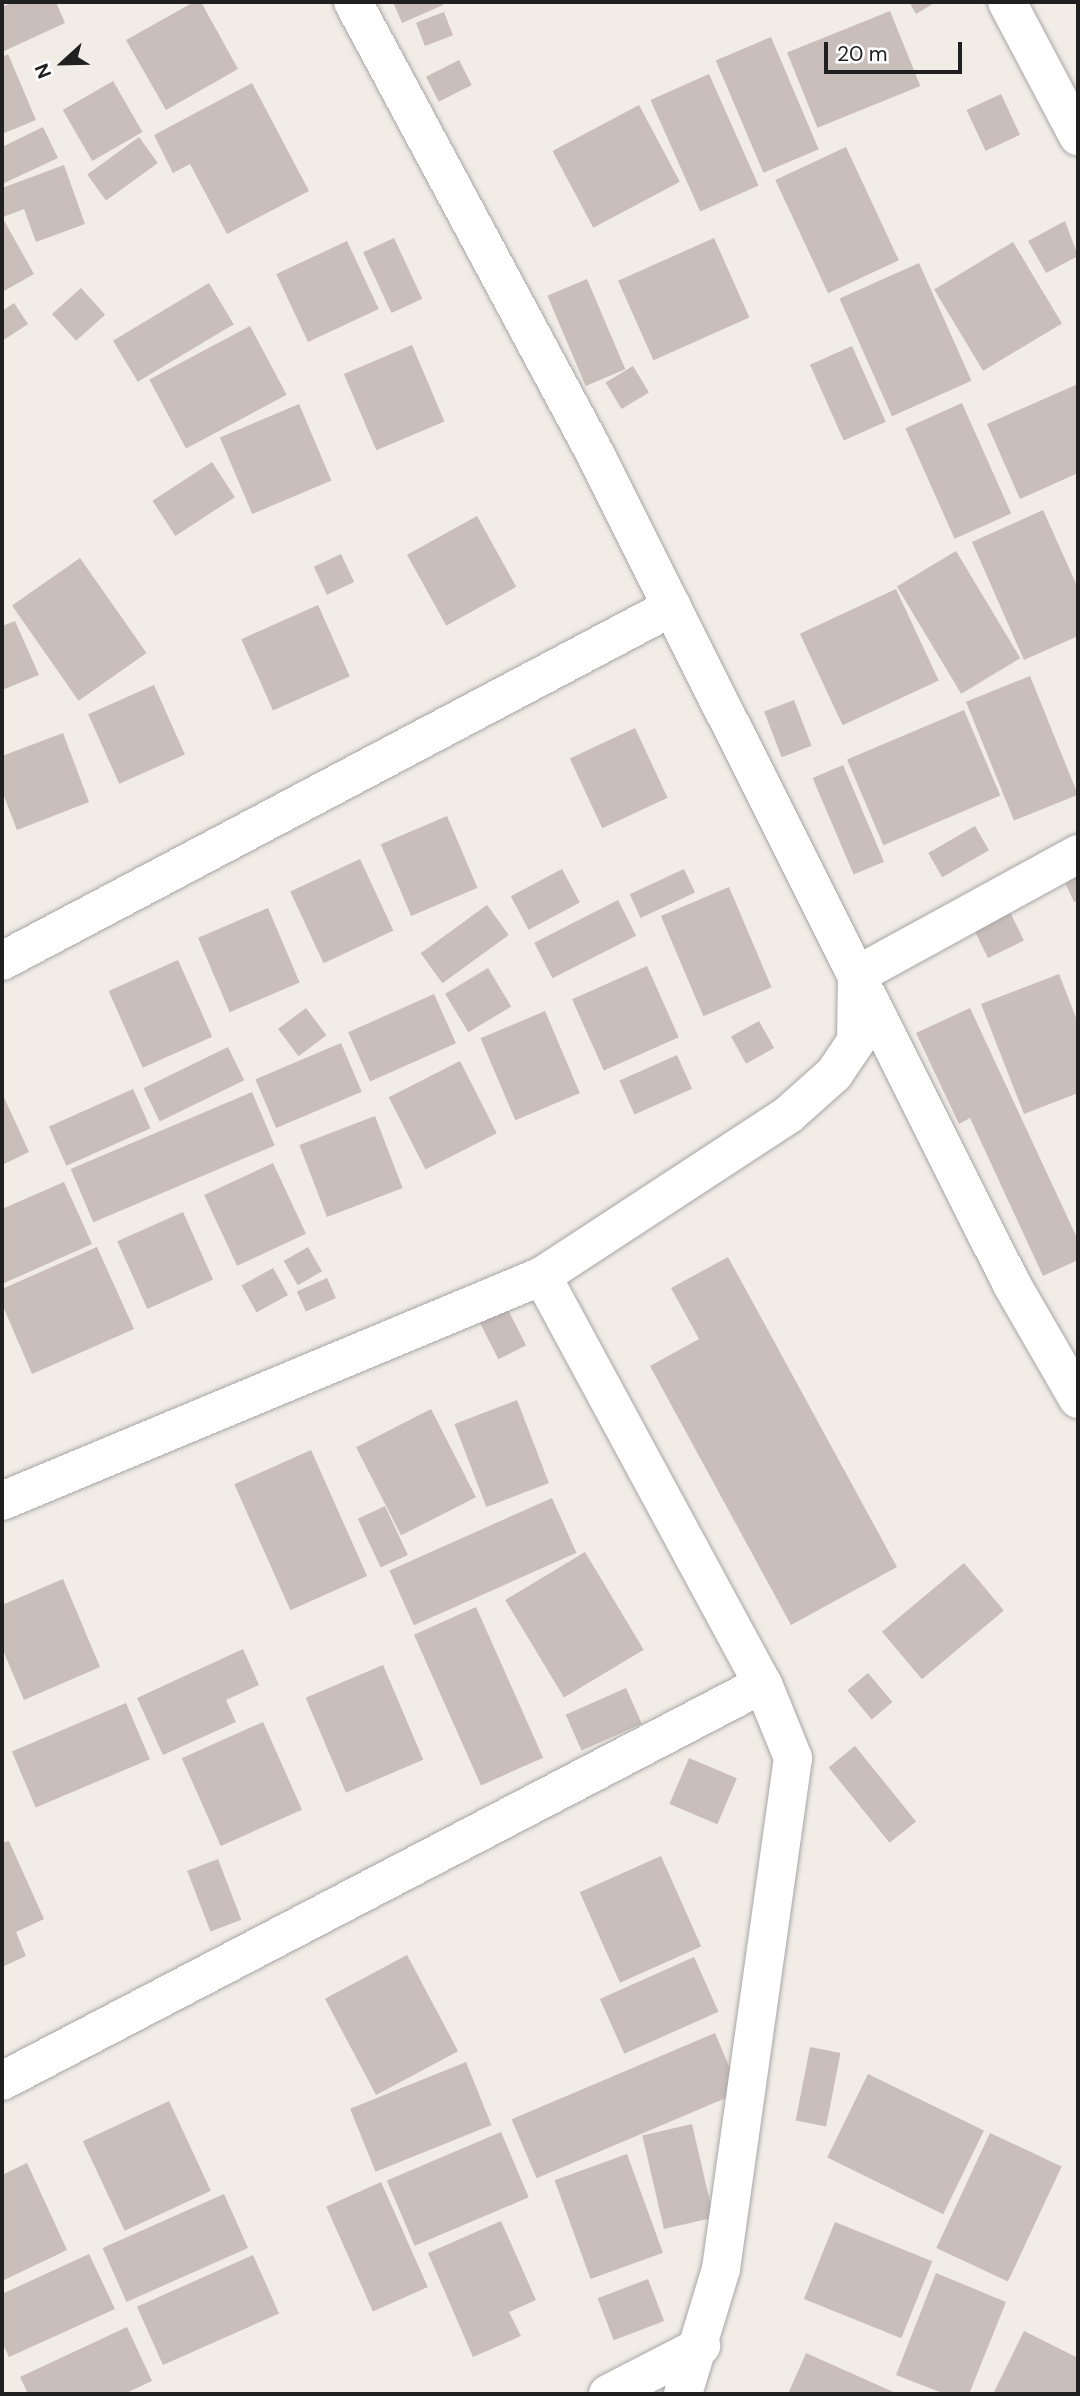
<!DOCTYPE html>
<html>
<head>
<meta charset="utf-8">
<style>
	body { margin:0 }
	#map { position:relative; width:1080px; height:2396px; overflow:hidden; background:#f1ece6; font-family:"DM Sans",sans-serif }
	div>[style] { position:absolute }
	.building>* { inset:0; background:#c9beb9; transform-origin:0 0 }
	.roads { filter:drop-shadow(0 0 2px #a7a7a7) drop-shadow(0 0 2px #a7a7a7) }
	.street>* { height:38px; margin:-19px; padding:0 19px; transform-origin:19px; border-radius:19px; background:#fff }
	span { translate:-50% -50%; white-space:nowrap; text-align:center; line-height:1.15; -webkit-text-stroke:5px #fff; paint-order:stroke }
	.frame { position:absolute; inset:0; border:4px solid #202020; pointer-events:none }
	.north { position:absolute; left:28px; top:28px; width:70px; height:70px; -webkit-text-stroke:5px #fff; paint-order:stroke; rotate:248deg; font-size:19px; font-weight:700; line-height:28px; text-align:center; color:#202020 }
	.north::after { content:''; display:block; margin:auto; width:24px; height:32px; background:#202020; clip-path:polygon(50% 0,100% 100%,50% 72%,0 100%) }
	.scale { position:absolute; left:824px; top:42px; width:138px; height:32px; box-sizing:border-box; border:4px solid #202020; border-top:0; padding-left:9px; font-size:21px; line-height:24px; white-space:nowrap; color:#202020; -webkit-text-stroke:5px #fff; paint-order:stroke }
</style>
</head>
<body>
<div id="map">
	<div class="building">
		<i style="clip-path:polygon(13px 2px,56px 2px,65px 23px,2px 52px,2px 7px)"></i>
		<i style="clip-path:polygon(194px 2px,201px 2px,238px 69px,166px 110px,126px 40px)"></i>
		<i style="clip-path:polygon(393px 2px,442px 2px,443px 5px,402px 23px)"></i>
		<i style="clip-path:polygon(909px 2px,936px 2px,916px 14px)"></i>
		<i style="left:890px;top:11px;width:81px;height:111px;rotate:68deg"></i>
		<i style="left:444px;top:12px;width:25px;height:30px;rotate:69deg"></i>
		<i style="left:771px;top:37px;width:122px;height:60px;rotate:67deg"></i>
		<i style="clip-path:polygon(8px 54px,36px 120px,2px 134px,2px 57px)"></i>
		<i style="left:459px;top:60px;width:28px;height:37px;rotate:63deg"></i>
		<i style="left:709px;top:74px;width:122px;height:64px;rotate:66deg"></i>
		<i style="left:113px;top:81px;width:59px;height:58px;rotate:60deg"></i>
		<i style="clip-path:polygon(252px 83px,309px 191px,227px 234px,190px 164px,173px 173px,154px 135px)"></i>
		<i style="left:1001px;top:94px;width:45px;height:38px;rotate:65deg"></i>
		<i style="left:639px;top:105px;width:87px;height:98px;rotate:62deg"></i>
		<i style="clip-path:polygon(43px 127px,58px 158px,2px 184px,2px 147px)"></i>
		<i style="left:139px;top:137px;width:32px;height:64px;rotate:54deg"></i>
		<i style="left:846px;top:147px;width:125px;height:78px;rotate:65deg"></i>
		<i style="clip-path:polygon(64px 165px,85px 224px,36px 242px,24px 209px,3px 217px,2px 188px)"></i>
		<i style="clip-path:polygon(2px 217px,34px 274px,4px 291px,2px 288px)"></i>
		<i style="clip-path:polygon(1065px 221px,1078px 256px,1046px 273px,1028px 241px)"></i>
		<i style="left:394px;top:238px;width:67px;height:34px;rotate:65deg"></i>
		<i style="left:714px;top:238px;width:87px;height:105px;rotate:66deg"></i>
		<i style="left:347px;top:241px;width:75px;height:78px;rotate:65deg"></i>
		<i style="left:1013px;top:242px;width:95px;height:92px;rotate:59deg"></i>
		<i style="left:919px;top:263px;width:129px;height:87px;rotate:66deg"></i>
		<i style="left:587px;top:279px;width:98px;height:43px;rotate:67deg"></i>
		<i style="left:209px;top:283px;width:48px;height:112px;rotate:59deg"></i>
		<i style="left:81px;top:288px;width:36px;height:39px;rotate:48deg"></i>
		<i style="clip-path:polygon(14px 303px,28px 324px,2px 341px,2px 311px)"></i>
		<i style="left:250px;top:326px;width:78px;height:114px;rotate:62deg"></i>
		<i style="left:412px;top:345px;width:83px;height:74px;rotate:67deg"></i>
		<i style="left:852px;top:346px;width:83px;height:46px;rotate:66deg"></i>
		<i style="left:633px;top:366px;width:31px;height:32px;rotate:59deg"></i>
		<i style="clip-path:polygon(1078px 384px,1078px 473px,1020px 499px,987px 424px)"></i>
		<i style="left:962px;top:403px;width:121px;height:62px;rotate:66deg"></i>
		<i style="left:299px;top:404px;width:83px;height:86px;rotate:67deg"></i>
		<i style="left:212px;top:462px;width:42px;height:71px;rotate:57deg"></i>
		<i style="clip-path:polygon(1043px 510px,1078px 588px,1078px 636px,1024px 660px,972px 542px)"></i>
		<i style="left:477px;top:516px;width:81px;height:80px;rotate:61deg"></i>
		<i style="left:956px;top:551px;width:125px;height:69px;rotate:59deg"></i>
		<i style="left:341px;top:554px;width:31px;height:30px;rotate:65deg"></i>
		<i style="left:80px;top:558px;width:116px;height:83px;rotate:55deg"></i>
		<i style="left:896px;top:589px;width:101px;height:106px;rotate:65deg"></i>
		<i style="left:318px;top:605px;width:78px;height:84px;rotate:66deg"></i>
		<i style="clip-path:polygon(15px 621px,39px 675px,2px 690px,2px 626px)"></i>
		<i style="left:1030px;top:676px;width:128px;height:69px;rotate:68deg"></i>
		<i style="left:154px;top:685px;width:76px;height:72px;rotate:66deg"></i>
		<i style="left:794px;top:700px;width:49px;height:32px;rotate:69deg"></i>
		<i style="left:964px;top:710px;width:93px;height:127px;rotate:67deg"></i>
		<i style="left:635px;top:728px;width:77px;height:72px;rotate:65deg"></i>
		<i style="clip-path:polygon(63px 733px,89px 802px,17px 830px,2px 791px,2px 756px)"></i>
		<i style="left:843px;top:765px;width:105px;height:33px;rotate:67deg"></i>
		<i style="left:447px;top:816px;width:78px;height:72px;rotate:67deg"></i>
		<i style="left:975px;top:826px;width:28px;height:54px;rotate:60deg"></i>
		<i style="left:360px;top:859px;width:79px;height:77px;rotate:65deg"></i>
		<i style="left:562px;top:869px;width:38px;height:58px;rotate:62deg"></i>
		<i style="left:684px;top:869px;width:26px;height:60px;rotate:65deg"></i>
		<i style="clip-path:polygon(1078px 869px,1078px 900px,1074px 902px,1062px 876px)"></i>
		<i style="left:729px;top:887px;width:109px;height:74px;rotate:67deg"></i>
		<i style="left:618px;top:900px;width:40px;height:94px;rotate:63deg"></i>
		<i style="left:487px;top:905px;width:37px;height:82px;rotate:54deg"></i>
		<i style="left:268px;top:908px;width:81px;height:76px;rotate:67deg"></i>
		<i style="left:1009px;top:910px;width:34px;height:40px;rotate:64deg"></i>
		<i style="left:178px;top:960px;width:84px;height:76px;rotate:66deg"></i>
		<i style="left:647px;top:966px;width:78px;height:82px;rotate:66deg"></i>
		<i style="left:488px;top:968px;width:45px;height:50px;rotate:59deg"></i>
		<i style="clip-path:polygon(1059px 974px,1078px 1023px,1078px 1093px,1024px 1114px,981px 1004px)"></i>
		<i style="left:434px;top:994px;width:54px;height:94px;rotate:66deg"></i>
		<i style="left:306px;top:1008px;width:34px;height:35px;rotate:53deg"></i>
		<i style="clip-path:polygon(970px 1008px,1078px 1240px,1078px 1260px,1043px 1276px,970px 1118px,959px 1124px,916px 1033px)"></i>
		<i style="left:545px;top:1011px;width:89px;height:70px;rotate:67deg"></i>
		<i style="left:759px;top:1021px;width:31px;height:32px;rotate:61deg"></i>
		<i style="left:341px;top:1043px;width:53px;height:93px;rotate:67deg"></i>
		<i style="left:228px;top:1047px;width:37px;height:94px;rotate:64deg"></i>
		<i style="left:677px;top:1055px;width:37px;height:63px;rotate:66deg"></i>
		<i style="left:460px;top:1061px;width:81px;height:80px;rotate:63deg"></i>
		<i style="left:133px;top:1089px;width:43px;height:92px;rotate:66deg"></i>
		<i style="left:252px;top:1092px;width:58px;height:197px;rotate:67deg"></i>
		<i style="clip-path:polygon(2px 1093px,29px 1152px,2px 1165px)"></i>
		<i style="left:375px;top:1116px;width:77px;height:81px;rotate:69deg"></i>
		<i style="left:273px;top:1163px;width:78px;height:76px;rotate:65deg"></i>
		<i style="clip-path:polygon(64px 1182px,92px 1244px,2px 1284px,2px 1209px)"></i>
		<i style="left:183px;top:1212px;width:74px;height:72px;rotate:66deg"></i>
		<i style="clip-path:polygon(97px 1247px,134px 1329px,32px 1374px,2px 1304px,2px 1289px)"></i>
		<i style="left:308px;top:1247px;width:28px;height:28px;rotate:60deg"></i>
		<i style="clip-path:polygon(728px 1257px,897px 1567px,791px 1625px,650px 1366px,699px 1339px,671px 1288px)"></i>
		<i style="left:273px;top:1268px;width:31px;height:36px;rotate:61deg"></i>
		<i style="left:327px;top:1278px;width:22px;height:33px;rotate:66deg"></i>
		<i style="left:502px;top:1298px;width:53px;height:31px;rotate:63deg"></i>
		<i style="left:517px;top:1400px;width:89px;height:67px;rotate:69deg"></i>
		<i style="left:431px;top:1409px;width:99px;height:84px;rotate:63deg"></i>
		<i style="left:311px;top:1450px;width:138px;height:84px;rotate:66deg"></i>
		<i style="left:552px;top:1498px;width:60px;height:178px;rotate:66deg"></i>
		<i style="left:385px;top:1506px;width:54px;height:30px;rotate:65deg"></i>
		<i style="left:585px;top:1552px;width:114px;height:93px;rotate:59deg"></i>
		<i style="left:964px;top:1563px;width:62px;height:107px;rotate:50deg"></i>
		<i style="clip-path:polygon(63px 1579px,100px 1667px,24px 1700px,2px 1648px,2px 1605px)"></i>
		<i style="left:476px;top:1607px;width:165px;height:68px;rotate:66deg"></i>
		<i style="clip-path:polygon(243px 1649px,259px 1685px,226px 1700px,236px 1722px,163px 1755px,137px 1698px)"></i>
		<i style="left:383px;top:1665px;width:103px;height:84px;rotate:67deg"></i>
		<i style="left:868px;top:1673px;width:38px;height:27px;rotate:50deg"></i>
		<i style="left:626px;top:1688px;width:39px;height:66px;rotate:66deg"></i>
		<i style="left:126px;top:1703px;width:61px;height:124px;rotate:67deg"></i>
		<i style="left:263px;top:1722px;width:96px;height:89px;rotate:66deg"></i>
		<i style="left:855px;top:1746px;width:97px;height:34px;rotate:51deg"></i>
		<i style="left:689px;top:1758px;width:52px;height:50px;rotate:23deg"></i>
		<i style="clip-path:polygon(9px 1841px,44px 1919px,16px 1932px,26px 1956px,2px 1967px,2px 1843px)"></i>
		<i style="left:661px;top:1856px;width:99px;height:89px;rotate:66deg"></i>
		<i style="left:218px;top:1859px;width:65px;height:33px;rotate:69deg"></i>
		<i style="left:407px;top:1955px;width:109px;height:93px;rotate:62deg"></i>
		<i style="left:694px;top:1957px;width:60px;height:103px;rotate:66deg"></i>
		<i style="left:715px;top:2033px;width:64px;height:221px;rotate:67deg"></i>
		<i style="left:810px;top:2047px;width:31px;height:75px;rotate:11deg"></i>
		<i style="left:466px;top:2062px;width:68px;height:125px;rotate:68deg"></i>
		<i style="left:868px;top:2074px;width:129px;height:93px;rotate:26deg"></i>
		<i style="left:169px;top:2101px;width:99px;height:95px;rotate:65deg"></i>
		<i style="left:692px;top:2124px;width:96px;height:51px;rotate:77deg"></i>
		<i style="left:501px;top:2132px;width:71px;height:124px;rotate:67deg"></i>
		<i style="left:990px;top:2133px;width:79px;height:127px;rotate:25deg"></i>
		<i style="left:627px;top:2154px;width:105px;height:77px;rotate:70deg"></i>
		<i style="clip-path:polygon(27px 2163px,67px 2250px,2px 2281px,2px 2175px)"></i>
		<i style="left:381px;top:2182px;width:115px;height:60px;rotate:66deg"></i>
		<i style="left:224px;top:2194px;width:59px;height:133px;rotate:66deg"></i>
		<i style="clip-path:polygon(501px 2221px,536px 2300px,509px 2312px,521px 2336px,473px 2357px,428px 2253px)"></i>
		<i style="left:835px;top:2222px;width:105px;height:83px;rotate:22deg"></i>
		<i style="clip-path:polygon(89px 2254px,115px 2309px,9px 2357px,2px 2342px,2px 2294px)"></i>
		<i style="left:253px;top:2255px;width:64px;height:127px;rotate:66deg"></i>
		<i style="clip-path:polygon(936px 2273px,1006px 2302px,969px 2394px,945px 2394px,896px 2375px)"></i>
		<i style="left:648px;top:2279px;width:45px;height:54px;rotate:69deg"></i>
		<i style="clip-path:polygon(127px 2327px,152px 2381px,124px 2394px,28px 2394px,20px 2377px)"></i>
		<i style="clip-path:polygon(1024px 2331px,1078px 2358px,1078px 2394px,993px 2394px)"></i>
		<i style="clip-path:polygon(806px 2353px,898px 2394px,788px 2394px)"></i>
	</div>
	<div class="roads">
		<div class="street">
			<i style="left:353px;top:2px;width:502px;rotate:61.8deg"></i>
			<i style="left:590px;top:444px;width:939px;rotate:63.35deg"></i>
			<i style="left:1011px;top:1283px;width:134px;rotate:60deg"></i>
			<i style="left:1007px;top:2px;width:152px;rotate:62.1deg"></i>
			<i style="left:2px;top:961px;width:758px;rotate:-27.85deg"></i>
			<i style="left:542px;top:1276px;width:464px;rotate:61.6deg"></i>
			<i style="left:763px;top:1684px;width:80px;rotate:67.9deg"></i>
			<i style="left:793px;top:1758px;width:516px;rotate:98.02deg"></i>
			<i style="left:721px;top:2269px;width:131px;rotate:106.9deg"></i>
			<i style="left:2px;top:1501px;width:585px;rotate:-22.62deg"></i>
			<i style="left:542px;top:1276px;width:294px;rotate:-33.2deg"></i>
			<i style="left:788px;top:1115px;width:62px;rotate:-41.7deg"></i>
			<i style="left:834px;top:1074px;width:40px;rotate:-56deg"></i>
			<i style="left:856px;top:1041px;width:66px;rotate:-89.1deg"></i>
			<i style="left:857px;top:975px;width:252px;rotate:-28.7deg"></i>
			<i style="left:2px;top:2081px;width:858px;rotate:-27.55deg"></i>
			<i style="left:608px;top:2394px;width:105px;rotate:-27.3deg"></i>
		</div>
	</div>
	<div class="frame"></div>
	<div class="north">N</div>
	<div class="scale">20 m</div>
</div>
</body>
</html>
